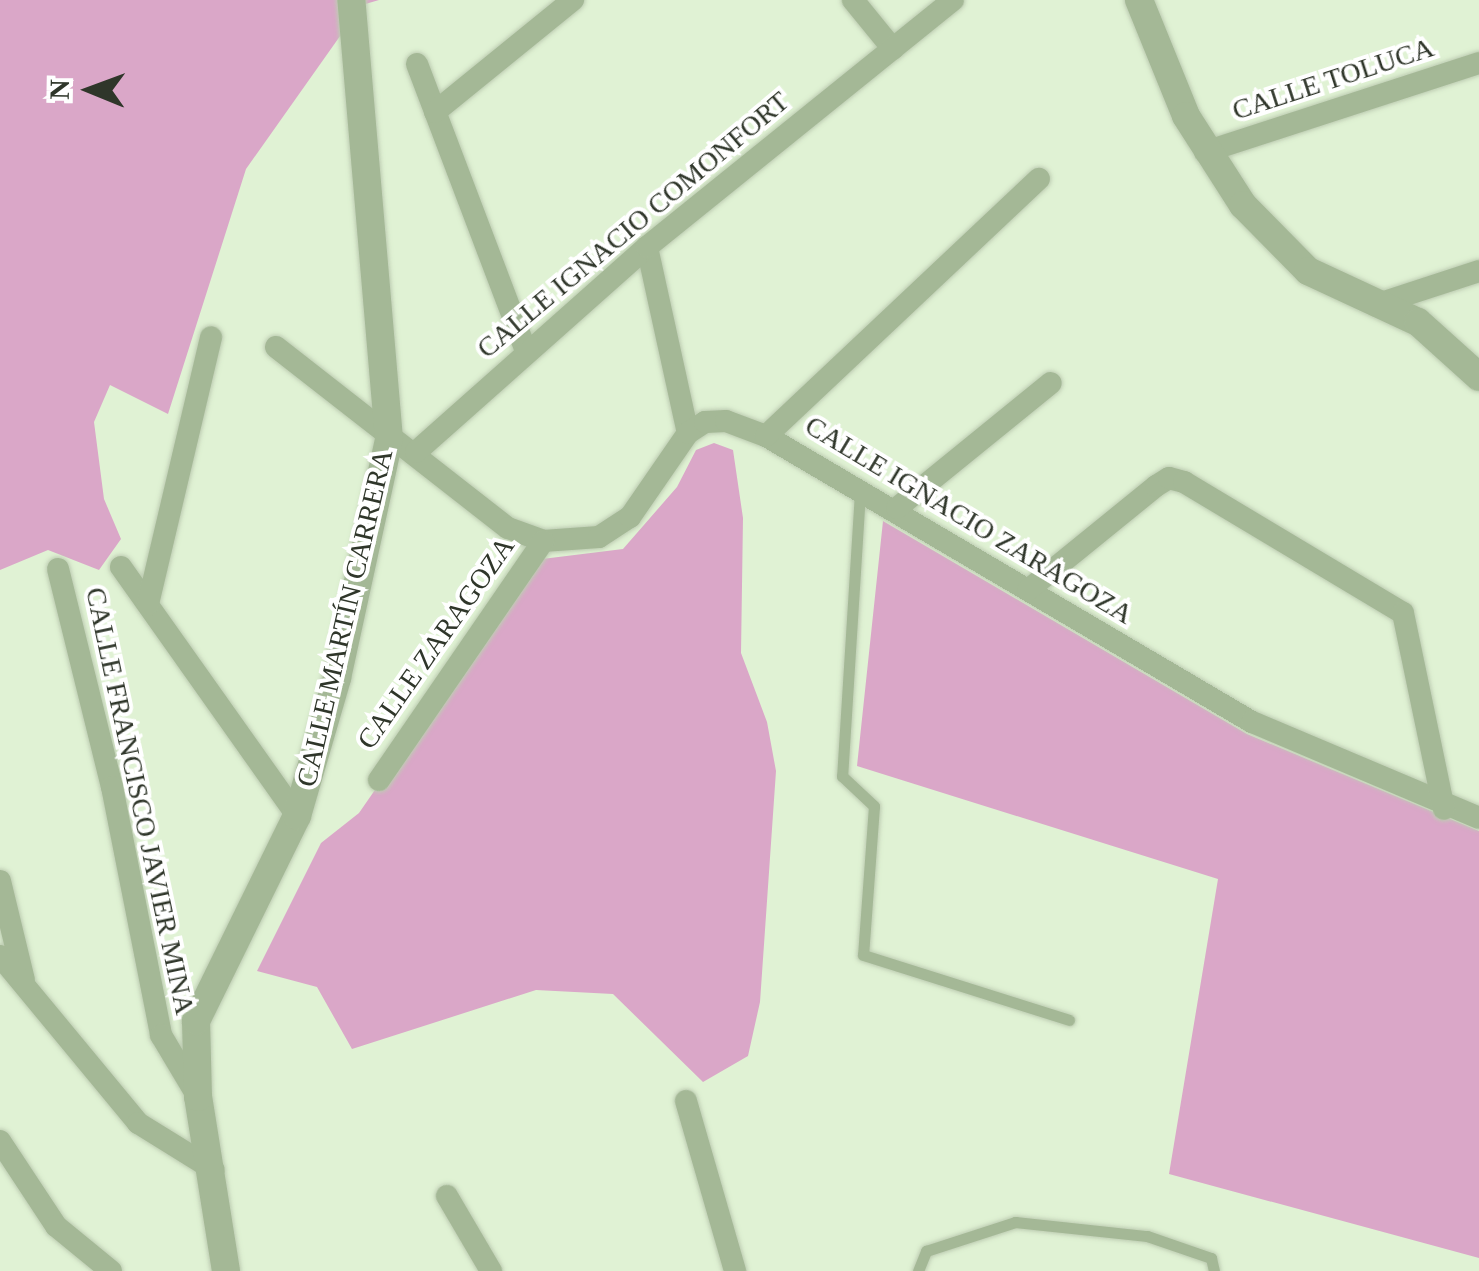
<!DOCTYPE html>
<html>
<head>
<meta charset="utf-8">
<style>
	body { margin:0 }
	#map { position:relative; width:1479px; height:1271px; overflow:hidden; background:#e0f2d4; font-family:Georgia,serif }
	div>[style] { position:absolute }
	.green>* { inset:0; background:#daa7c8 }
	.roads { filter:drop-shadow(0 0 2px #bdccb2) drop-shadow(0 0 2px #bdccb2) }
	.service>* { height:11px; margin:-5.5px; padding:0 5.5px; transform-origin:5.5px; border-radius:5.5px; background:#a4b896 }
	.minor>* { height:22px; margin:-11px; padding:0 11px; transform-origin:11px; border-radius:11px; background:#a4b896 }
	.tertiary>* { height:28px; margin:-14px; padding:0 14px; transform-origin:14px; border-radius:14px; background:#a4b896 }
	span { translate:-50% -50%; white-space:nowrap; text-align:center; line-height:1.15; -webkit-text-stroke:8px #fff; paint-order:stroke }
	.street-label { font-size:28px; color:#2f362a }
	.north { position:absolute; left:40px; top:40px; width:100px; height:100px; -webkit-text-stroke:8px #fff; paint-order:stroke; rotate:271deg; font-size:28px; font-weight:700; line-height:40px; text-align:center; color:#2f362a }
	.north::after { content:''; display:block; margin:auto; width:35px; height:45px; background:#2f362a; clip-path:polygon(50% 0,100% 100%,50% 72%,0 100%) }
</style>
</head>
<body>
<div id="map">
	<div class="green">
		<i style="clip-path:polygon(0 0,379px 0,362px 5px,246px 169px,168px 414px,110px 385px,94px 422px,104px 499px,121px 539px,99px 570px,48px 550px,0 570px)"></i>
		<i style="clip-path:polygon(714px 443px,733px 450px,743px 518px,741px 653px,767px 722px,776px 771px,760px 1002px,748px 1056px,703px 1082px,613px 994px,536px 990px,352px 1049px,317px 987px,257px 971px,321px 843px,359px 813px,534px 560px,623px 549px,677px 487px,696px 450px)"></i>
		<i style="clip-path:polygon(883px 521px,1247px 734px,1479px 831px,1479px 1258px,1169px 1174px,1218px 879px,857px 766px)"></i>
	</div>
	<div class="roads">
		<div class="service">
			<i style="left:860px;top:492px;width:285px;rotate:93.6deg"></i>
			<i style="left:842px;top:776px;width:44px;rotate:43.2deg"></i>
			<i style="left:874px;top:806px;width:149px;rotate:94.2deg"></i>
			<i style="left:863px;top:955px;width:216px;rotate:17.5deg"></i>
			<i style="left:918px;top:1271px;width:22px;rotate:-68deg"></i>
			<i style="left:926px;top:1251px;width:94px;rotate:-18deg"></i>
			<i style="left:1015px;top:1222px;width:133px;rotate:6.1deg"></i>
			<i style="left:1147px;top:1236px;width:68px;rotate:19deg"></i>
			<i style="left:1211px;top:1258px;width:13px;rotate:77deg"></i>
		</div>
		<div class="minor">
			<i style="left:853px;top:0;width:63px;rotate:50.8deg"></i>
			<i style="left:417px;top:64px;width:307px;rotate:69.2deg"></i>
			<i style="left:435px;top:112px;width:178px;rotate:-39.1deg"></i>
			<i style="left:1205px;top:152px;width:288px;rotate:-18deg"></i>
			<i style="left:647px;top:247px;width:190px;rotate:77.6deg"></i>
			<i style="left:1375px;top:305px;width:109px;rotate:-18.1deg"></i>
			<i style="left:276px;top:347px;width:294px;rotate:38deg"></i>
			<i style="left:508px;top:528px;width:37px;rotate:20deg"></i>
			<i style="left:543px;top:541px;width:56px;rotate:-4.1deg"></i>
			<i style="left:599px;top:537px;width:37px;rotate:-33deg"></i>
			<i style="left:630px;top:517px;width:102px;rotate:-55.4deg"></i>
			<i style="left:688px;top:433px;width:20px;rotate:-33deg"></i>
			<i style="left:705px;top:422px;width:21px;rotate:-3deg"></i>
			<i style="left:726px;top:421px;width:43px;rotate:20.6deg"></i>
			<i style="left:766px;top:436px;width:564px;rotate:30.48deg"></i>
			<i style="left:1252px;top:722px;width:246px;rotate:22.9deg"></i>
			<i style="left:766px;top:436px;width:375px;rotate:-43.3deg"></i>
			<i style="left:416px;top:452px;width:309px;rotate:-41.6deg"></i>
			<i style="left:647px;top:247px;width:393px;rotate:-38.9deg"></i>
			<i style="left:897px;top:508px;width:198px;rotate:-39.1deg"></i>
			<i style="left:121px;top:567px;width:305px;rotate:54.7deg"></i>
			<i style="left:58px;top:569px;width:225px;rotate:76.1deg"></i>
			<i style="left:112px;top:787px;width:253px;rotate:78.8deg"></i>
			<i style="left:161px;top:1035px;width:72px;rotate:59.2deg"></i>
			<i style="left:1028px;top:590px;width:165px;rotate:-39.1deg"></i>
			<i style="left:1156px;top:486px;width:15px;rotate:-32deg"></i>
			<i style="left:1169px;top:478px;width:16px;rotate:15deg"></i>
			<i style="left:1184px;top:482px;width:255px;rotate:30.9deg"></i>
			<i style="left:1403px;top:613px;width:200px;rotate:78.2deg"></i>
			<i style="left:148px;top:604px;width:274px;rotate:-76.7deg"></i>
			<i style="left:379px;top:780px;width:290px;rotate:-55.5deg"></i>
			<i style="left:0;top:881px;width:102px;rotate:76.4deg"></i>
			<i style="left:0;top:956px;width:217px;rotate:50.4deg"></i>
			<i style="left:138px;top:1123px;width:89px;rotate:31.7deg"></i>
			<i style="left:686px;top:1101px;width:177px;rotate:73.9deg"></i>
			<i style="left:0;top:1141px;width:102px;rotate:56.6deg"></i>
			<i style="left:56px;top:1226px;width:71px;rotate:39.3deg"></i>
			<i style="left:447px;top:1196px;width:87px;rotate:59.6deg"></i>
		</div>
		<div class="tertiary">
			<i style="left:1139px;top:0;width:125px;rotate:67.9deg"></i>
			<i style="left:1186px;top:116px;width:106px;rotate:57.4deg"></i>
			<i style="left:1243px;top:205px;width:93px;rotate:45.4deg"></i>
			<i style="left:1308px;top:271px;width:121px;rotate:24.9deg"></i>
			<i style="left:1418px;top:322px;width:82px;rotate:42deg"></i>
			<i style="left:226px;top:1271px;width:176px;rotate:-99.1deg"></i>
			<i style="left:198px;top:1097px;width:76px;rotate:-91.5deg"></i>
			<i style="left:196px;top:1021px;width:229px;rotate:-63.8deg"></i>
			<i style="left:297px;top:816px;width:144px;rotate:-73.8deg"></i>
			<i style="left:337px;top:678px;width:245px;rotate:-77.7deg"></i>
			<i style="left:389px;top:439px;width:441px;rotate:-94.9deg"></i>
		</div>
	</div>
	<div class="street-label">
		<span style="left:1333px;top:79px;rotate:-18deg">CALLE TOLUCA</span>
		<span style="left:633px;top:225px;rotate:-40deg">CALLE IGNACIO COMONFORT</span>
		<span style="left:969px;top:520px;rotate:31deg">CALLE IGNACIO ZARAGOZA</span>
		<span style="left:345px;top:618px;rotate:-77deg">CALLE MARTÍN CARRERA</span>
		<span style="left:436px;top:643px;rotate:-55deg">CALLE ZARAGOZA</span>
		<span style="left:140px;top:801px;rotate:78deg">CALLE FRANCISCO JAVIER MINA</span>
	</div>
	<div class="north">N</div>
</div>
</body>
</html>
